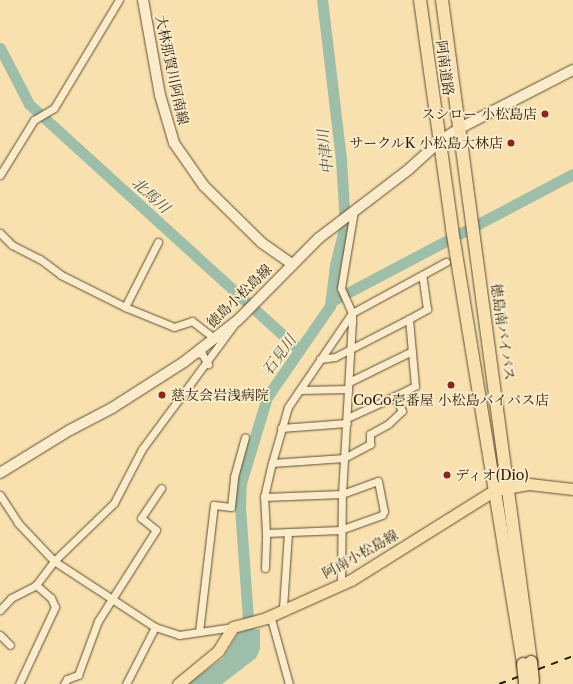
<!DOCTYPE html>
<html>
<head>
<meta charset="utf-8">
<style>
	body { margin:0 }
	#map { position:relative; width:573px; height:684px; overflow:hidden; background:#f8e1af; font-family:"Libre Caslon Text","Noto Serif JP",serif }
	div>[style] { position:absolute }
	.water>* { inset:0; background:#9dbea8 }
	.river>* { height:11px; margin:-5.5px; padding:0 5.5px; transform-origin:5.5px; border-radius:5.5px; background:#9dbea8 }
	.roads { filter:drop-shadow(0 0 1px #5e4d31) drop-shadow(0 0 1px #5e4d31) }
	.street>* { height:7px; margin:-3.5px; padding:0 3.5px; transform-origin:3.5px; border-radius:3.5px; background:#faeccb }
	.secondary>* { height:10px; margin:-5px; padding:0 5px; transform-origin:5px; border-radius:5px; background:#faeccb }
	.primary>* { height:11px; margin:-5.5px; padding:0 5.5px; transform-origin:5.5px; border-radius:5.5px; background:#f8e1af }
	.highway>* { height:12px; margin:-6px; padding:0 6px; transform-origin:6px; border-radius:6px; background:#f8e1af }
	.rail>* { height:2px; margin-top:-1px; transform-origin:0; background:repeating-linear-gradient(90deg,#2a1c07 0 7px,transparent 0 14px) }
	.bridges { filter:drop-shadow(0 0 1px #2a1c07) drop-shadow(0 0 1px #2a1c07) }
	.highway-bridge>* { height:12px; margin:-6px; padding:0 6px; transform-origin:6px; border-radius:6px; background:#f8e1af }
	.dots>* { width:11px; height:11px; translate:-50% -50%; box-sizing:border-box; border:2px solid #faeccb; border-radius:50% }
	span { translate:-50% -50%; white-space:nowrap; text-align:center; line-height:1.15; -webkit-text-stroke:3.5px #faeccb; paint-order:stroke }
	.street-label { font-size:14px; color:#2a1c07 }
	.poi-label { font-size:14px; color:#2a1c07 }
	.right { translate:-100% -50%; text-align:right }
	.left { translate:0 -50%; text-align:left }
	.water-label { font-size:15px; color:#52553f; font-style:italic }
</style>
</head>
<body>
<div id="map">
	<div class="water">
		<i style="clip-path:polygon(260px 629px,260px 649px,256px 658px,222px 684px,188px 684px,223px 658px,239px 632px)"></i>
	</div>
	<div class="river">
		<i style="left:0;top:48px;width:63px;rotate:62.6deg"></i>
		<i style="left:29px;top:104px;width:365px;rotate:42.3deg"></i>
		<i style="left:332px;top:301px;width:272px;rotate:-27.8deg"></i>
		<i style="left:244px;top:644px;width:12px;rotate:-66deg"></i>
		<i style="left:249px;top:633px;width:126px;rotate:-94.1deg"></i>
		<i style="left:240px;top:507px;width:24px;rotate:-88deg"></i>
		<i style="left:241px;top:483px;width:90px;rotate:-73.2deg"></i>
		<i style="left:267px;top:397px;width:111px;rotate:-55.3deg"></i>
		<i style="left:330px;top:306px;width:41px;rotate:-83deg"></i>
		<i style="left:335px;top:265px;width:41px;rotate:-76deg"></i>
		<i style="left:345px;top:225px;width:66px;rotate:-93.5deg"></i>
		<i style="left:341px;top:159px;width:160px;rotate:-96.8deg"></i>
	</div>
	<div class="roads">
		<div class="street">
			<i style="left:0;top:175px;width:65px;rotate:-58.3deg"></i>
			<i style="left:34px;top:120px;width:23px;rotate:-31deg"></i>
			<i style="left:54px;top:108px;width:126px;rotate:-59deg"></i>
			<i style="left:0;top:233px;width:17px;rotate:45deg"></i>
			<i style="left:12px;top:245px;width:31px;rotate:27deg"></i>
			<i style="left:40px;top:259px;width:26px;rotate:37deg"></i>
			<i style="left:61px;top:275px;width:72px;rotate:26.6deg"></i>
			<i style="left:125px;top:307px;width:53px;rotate:22.2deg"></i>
			<i style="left:174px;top:327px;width:19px;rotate:-18deg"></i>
			<i style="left:192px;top:321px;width:29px;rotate:38deg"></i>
			<i style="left:125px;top:307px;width:73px;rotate:-63.1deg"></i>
			<i style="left:409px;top:319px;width:21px;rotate:-29deg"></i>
			<i style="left:427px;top:309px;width:34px;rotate:-98deg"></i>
			<i style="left:197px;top:353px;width:5px;rotate:11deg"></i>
			<i style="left:202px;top:354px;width:12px;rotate:59deg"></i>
			<i style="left:320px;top:359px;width:15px;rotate:-8deg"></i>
			<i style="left:335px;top:357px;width:83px;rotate:-27.2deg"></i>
			<i style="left:409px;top:319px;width:67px;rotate:84.9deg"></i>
			<i style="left:415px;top:386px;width:22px;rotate:153deg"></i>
			<i style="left:349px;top:382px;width:70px;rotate:-26.2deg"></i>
			<i style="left:300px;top:390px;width:48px;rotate:-1.2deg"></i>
			<i style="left:281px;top:428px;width:66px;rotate:-4.3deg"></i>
			<i style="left:272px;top:463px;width:72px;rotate:-4deg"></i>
			<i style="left:344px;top:458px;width:30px;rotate:-28deg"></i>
			<i style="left:370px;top:444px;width:10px;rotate:-90deg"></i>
			<i style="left:370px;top:434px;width:21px;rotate:-29deg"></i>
			<i style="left:388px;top:424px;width:19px;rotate:-43deg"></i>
			<i style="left:402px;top:411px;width:17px;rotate:-115deg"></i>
			<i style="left:395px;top:396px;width:53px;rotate:155.4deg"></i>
			<i style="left:0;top:495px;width:33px;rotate:57deg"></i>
			<i style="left:18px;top:523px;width:52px;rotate:46.5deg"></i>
			<i style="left:54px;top:561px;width:121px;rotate:33.2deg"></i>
			<i style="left:155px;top:627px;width:25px;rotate:18deg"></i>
			<i style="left:179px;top:635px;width:55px;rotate:-8.4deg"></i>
			<i style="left:264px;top:497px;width:78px;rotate:-2.2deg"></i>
			<i style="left:342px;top:494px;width:38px;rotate:-20deg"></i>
			<i style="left:378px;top:481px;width:31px;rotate:79deg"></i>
			<i style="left:384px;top:511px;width:4px;rotate:117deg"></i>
			<i style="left:382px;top:515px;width:45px;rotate:160.3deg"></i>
			<i style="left:340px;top:530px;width:74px;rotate:177.7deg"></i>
			<i style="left:266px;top:533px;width:36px;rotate:-93deg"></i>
			<i style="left:264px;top:497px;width:35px;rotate:-77deg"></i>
			<i style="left:272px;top:463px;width:58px;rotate:-74.1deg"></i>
			<i style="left:288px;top:407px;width:114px;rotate:-55.8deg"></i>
			<i style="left:352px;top:313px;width:107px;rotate:-28.5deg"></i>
			<i style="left:265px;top:568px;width:35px;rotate:-88deg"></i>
			<i style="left:341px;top:584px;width:90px;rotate:-89.4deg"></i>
			<i style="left:342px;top:494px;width:172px;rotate:-86.7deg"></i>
			<i style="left:352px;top:322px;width:9px;rotate:-90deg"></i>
			<i style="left:352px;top:313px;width:27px;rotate:-114deg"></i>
			<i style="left:341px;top:288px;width:79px;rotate:-80.5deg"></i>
			<i style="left:283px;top:608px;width:76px;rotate:-86.2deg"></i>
			<i style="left:0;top:610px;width:16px;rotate:-47deg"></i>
			<i style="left:11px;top:598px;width:28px;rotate:-27deg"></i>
			<i style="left:270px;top:615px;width:72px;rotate:74.6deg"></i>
			<i style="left:199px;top:632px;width:128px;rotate:-83.3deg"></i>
			<i style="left:214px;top:505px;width:17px;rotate:7deg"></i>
			<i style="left:231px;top:507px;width:30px;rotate:-84deg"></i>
			<i style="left:234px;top:477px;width:41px;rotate:-74.6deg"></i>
			<i style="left:0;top:635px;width:14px;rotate:45deg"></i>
			<i style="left:19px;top:684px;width:85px;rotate:-64.9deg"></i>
			<i style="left:55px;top:607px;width:10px;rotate:-114deg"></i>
			<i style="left:51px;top:598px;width:20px;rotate:-139deg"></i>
			<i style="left:36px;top:585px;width:30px;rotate:-53deg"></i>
			<i style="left:54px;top:561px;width:83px;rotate:-44deg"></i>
			<i style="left:114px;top:503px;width:61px;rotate:-62.6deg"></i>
			<i style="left:142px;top:449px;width:153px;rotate:-53.5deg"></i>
			<i style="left:64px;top:684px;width:6px;rotate:-59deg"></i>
			<i style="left:67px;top:679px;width:12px;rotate:-20deg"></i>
			<i style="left:78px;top:675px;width:58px;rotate:-69.7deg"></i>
			<i style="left:98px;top:621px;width:108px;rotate:-57.5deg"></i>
			<i style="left:156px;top:530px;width:19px;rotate:-141deg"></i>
			<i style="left:141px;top:518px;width:36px;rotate:-56deg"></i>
			<i style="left:126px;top:684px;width:64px;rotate:-63deg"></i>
		</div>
		<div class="secondary">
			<i style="left:143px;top:0;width:97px;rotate:79.9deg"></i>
			<i style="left:160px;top:95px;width:50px;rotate:73.7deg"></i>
			<i style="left:174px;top:143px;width:52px;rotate:55.1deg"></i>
			<i style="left:204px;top:186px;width:81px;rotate:44.5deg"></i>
			<i style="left:262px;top:243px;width:37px;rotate:35deg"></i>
			<i style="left:0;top:473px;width:82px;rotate:-31.6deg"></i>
			<i style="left:70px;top:430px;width:47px;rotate:-27.6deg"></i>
			<i style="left:112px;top:408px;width:85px;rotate:-32.6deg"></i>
			<i style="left:184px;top:362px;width:68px;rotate:-37.9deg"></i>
			<i style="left:238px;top:320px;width:115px;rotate:-45.4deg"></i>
			<i style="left:319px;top:238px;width:112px;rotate:-37.4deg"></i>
			<i style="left:408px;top:170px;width:43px;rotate:-42.2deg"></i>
			<i style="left:440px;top:141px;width:24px;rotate:-33deg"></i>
			<i style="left:460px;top:128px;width:127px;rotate:-27.2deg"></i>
		</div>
		<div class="primary">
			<i style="left:178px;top:684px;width:52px;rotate:-39.5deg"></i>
			<i style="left:218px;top:651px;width:28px;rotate:-58deg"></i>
			<i style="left:233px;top:627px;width:34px;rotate:-15deg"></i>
			<i style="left:266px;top:618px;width:93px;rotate:-24.1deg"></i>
			<i style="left:351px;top:580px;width:170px;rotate:-32deg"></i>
			<i style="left:495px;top:490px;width:35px;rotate:-10deg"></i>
			<i style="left:529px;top:484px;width:44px;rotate:6.5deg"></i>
		</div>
		<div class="highway">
			<i style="left:420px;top:0;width:231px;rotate:82deg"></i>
			<i style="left:452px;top:229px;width:441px;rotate:80.7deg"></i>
			<i style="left:442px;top:0;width:668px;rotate:82.34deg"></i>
		</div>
	</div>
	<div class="rail">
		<i style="left:499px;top:684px;width:79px;rotate:-20.7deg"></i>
	</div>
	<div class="bridges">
		<div class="highway-bridge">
			<i style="left:531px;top:662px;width:19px;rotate:84deg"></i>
			<i style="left:523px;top:664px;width:19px;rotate:84deg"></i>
		</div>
	</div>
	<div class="dots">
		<i style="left:545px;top:114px;background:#8f2418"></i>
		<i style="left:511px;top:143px;background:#8f2418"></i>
		<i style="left:451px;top:385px;background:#8f2418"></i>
		<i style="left:162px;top:395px;background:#8f2418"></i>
		<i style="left:447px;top:475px;background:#8f2418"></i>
	</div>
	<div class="street-label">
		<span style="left:445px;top:68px;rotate:82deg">阿南道路</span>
		<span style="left:172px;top:70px;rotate:78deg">大林那賀川阿南線</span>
		<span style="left:239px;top:296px;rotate:-44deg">徳島小松島線</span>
		<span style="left:503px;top:332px;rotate:82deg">徳島南バイパス</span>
		<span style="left:360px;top:554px;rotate:-29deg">阿南小松島線</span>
	</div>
	<div class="poi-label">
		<span class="right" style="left:537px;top:114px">スシロー 小松島店</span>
		<span class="right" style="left:503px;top:143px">サークルK 小松島大林店</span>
		<span class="left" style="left:171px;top:395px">慈友会岩浅病院</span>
		<span style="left:451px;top:400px">CoCo壱番屋 小松島バイパス店</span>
		<span class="left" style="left:455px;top:475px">ディオ(Dio)</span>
	</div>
	<div class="water-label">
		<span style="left:325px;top:152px;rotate:-96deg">中津川</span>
		<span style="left:151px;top:195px;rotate:42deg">北馬川</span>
		<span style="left:279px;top:355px;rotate:-54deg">石見川</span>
	</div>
</div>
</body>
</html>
